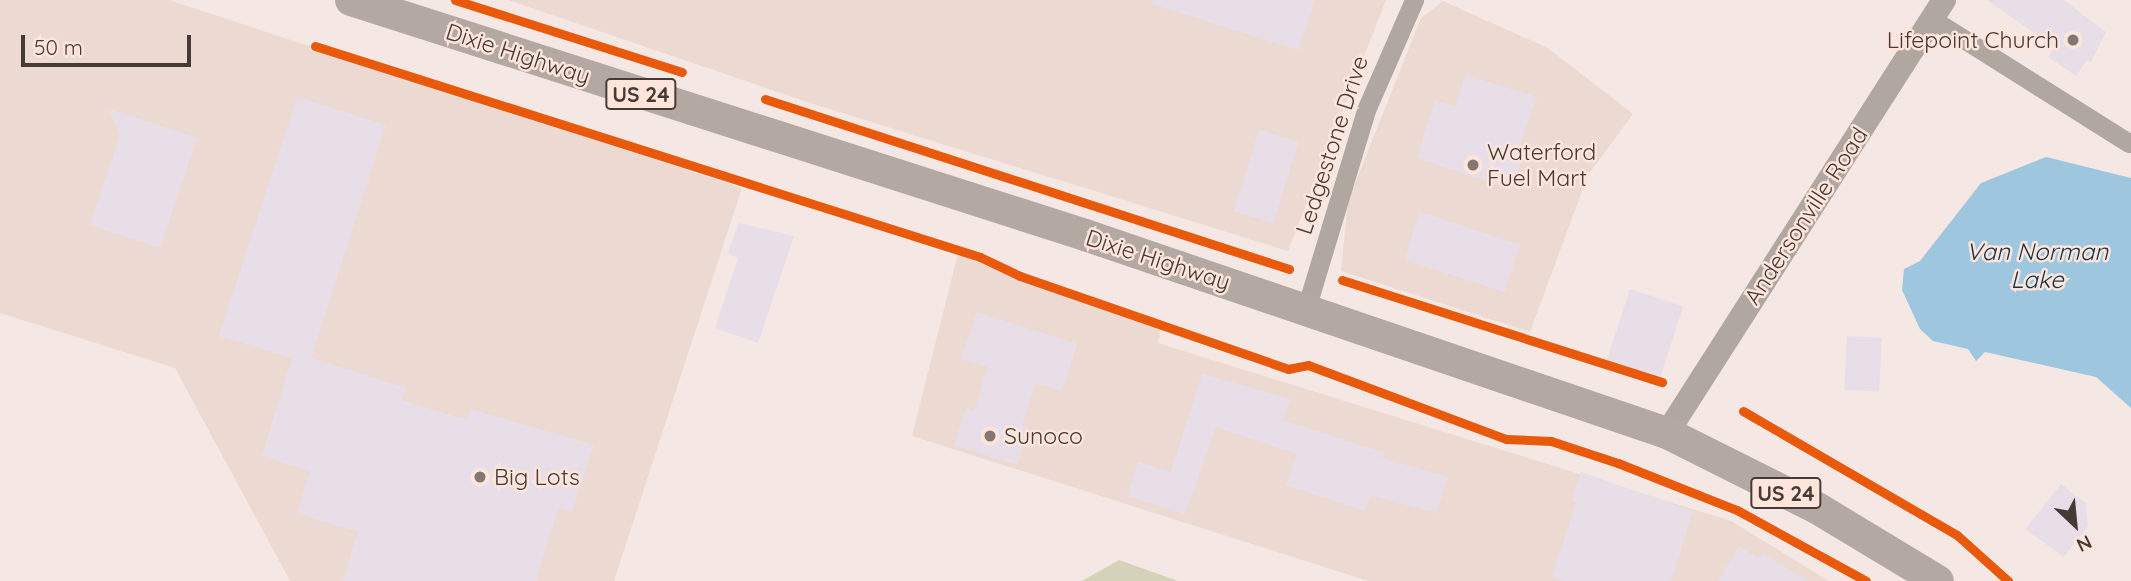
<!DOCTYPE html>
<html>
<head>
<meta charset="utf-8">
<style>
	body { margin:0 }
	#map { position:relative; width:2131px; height:581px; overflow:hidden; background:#f5e8e4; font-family:Quicksand,sans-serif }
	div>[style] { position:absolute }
	.commercial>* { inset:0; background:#ecdad2 }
	.green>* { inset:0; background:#d4d3b9 }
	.water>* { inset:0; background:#9ec6de }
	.building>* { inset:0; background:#e8dee8; transform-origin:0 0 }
	.minor>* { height:19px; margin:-9.5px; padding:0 9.5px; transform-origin:9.5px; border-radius:9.5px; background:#b0a7a1 }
	.tertiary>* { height:24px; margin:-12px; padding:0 12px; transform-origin:12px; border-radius:12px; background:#b0a7a1 }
	.primary>* { height:32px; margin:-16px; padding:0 16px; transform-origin:16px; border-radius:16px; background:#b4a8a3 }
	.cycleway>* { height:9px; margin:-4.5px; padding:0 4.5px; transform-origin:4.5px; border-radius:4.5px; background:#e8590c }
	.dots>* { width:19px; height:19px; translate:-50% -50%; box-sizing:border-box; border:4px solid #fde5dc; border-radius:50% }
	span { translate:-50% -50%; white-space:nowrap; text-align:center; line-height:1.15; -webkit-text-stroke:5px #fde5dc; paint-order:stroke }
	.shield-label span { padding:2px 5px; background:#fde5dc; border:2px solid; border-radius:5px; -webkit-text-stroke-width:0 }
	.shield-label { font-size:21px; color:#463a36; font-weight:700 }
	.poi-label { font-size:23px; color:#463a36 }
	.right { translate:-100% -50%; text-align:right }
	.left { translate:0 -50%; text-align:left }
	.street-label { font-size:23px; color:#463a36 }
	.water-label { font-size:24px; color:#163444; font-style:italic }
	.north { position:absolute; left:2040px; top:490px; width:70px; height:70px; -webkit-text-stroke:5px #fde5dc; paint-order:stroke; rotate:154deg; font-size:19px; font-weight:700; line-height:28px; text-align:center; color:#463a36 }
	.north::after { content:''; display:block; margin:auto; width:24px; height:32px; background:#463a36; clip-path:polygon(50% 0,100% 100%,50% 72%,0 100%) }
	.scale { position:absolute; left:21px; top:35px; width:170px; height:32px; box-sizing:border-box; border:4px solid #463a36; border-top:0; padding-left:9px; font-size:21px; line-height:24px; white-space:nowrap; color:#463a36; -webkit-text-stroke:5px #fde5dc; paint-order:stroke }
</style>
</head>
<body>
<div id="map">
	<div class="commercial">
		<i style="clip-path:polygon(0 0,169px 0,742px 188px,614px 581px,290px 581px,175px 368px,0 313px)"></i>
		<i style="clip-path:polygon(508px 0,1386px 0,1288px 251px,810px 103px)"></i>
		<i style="clip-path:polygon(1443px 1px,1548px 48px,1633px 114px,1588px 175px,1530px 332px,1341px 271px,1348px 201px,1421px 18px)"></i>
		<i style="clip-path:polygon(958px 253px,1018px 279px,1161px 329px,1158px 343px,1731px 521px,1829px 581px,1368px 581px,912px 436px)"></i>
	</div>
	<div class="green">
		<i style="clip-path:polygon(1119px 560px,1178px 581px,1082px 581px)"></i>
	</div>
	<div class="water">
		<i style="clip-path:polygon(2046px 157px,2131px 178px,2131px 408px,2096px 377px,1985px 352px,1976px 361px,1968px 349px,1933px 341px,1920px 329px,1902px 290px,1904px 269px,1920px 261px,1981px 183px)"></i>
	</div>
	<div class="building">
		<i style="clip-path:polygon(1153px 0,1315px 0,1298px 50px,1152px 4px)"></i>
		<i style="clip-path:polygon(1987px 0,2064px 0,2106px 32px,2091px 62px,2087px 60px,2076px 76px,2048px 57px,2054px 47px)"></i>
		<i style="clip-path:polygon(1466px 75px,1537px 97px,1519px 147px,1526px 149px,1511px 189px,1417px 158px,1435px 100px,1455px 107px)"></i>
		<i style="clip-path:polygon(297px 97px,386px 125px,311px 358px,406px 388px,401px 400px,467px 420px,470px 409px,594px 445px,572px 512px,558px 508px,536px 581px,343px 581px,358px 532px,297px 513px,310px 471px,262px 456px,292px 358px,219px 336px)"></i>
		<i style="clip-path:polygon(109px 109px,197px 138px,160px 248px,90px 225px,120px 136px)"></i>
		<i style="left:1259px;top:130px;width:41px;height:85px;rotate:17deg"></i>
		<i style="left:1420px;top:212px;width:105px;height:50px;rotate:18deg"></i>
		<i style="clip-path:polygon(739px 223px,794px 236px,758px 343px,715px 328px,738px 258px,728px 253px)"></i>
		<i style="left:1630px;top:289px;width:56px;height:75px;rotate:18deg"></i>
		<i style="clip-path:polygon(977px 312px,1077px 344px,1062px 391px,1036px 383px,1022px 426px,1029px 428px,1018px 465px,954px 445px,966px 408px,974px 411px,988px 367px,961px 359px)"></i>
		<i style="left:1847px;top:336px;width:35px;height:54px;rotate:3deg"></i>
		<i style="clip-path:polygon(1202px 374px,1290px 399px,1283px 420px,1384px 453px,1382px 458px,1448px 477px,1436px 513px,1370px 495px,1365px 511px,1286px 485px,1297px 454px,1216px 427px,1185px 514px,1127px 496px,1138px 462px,1171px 472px)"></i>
		<i style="clip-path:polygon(1581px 472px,1693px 511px,1671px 581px,1565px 581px,1552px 577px,1576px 503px,1572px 500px)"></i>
		<i style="clip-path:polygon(2061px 484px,2086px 503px,2088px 526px,2064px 557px,2025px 529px)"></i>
		<i style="clip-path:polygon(1739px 547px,1758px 558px,1762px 553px,1808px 581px,1718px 581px)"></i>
	</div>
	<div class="minor">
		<i style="left:1932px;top:19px;width:233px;rotate:32.2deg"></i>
		<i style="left:1306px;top:309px;width:208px;rotate:-73.2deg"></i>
		<i style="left:1366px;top:110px;width:120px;rotate:-66.4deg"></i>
	</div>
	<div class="tertiary">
		<i style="left:1667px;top:433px;width:514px;rotate:-57.39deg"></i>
	</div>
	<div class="primary">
		<i style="left:351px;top:0;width:771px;rotate:17.75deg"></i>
		<i style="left:1085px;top:235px;width:615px;rotate:18.79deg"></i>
		<i style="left:1667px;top:433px;width:168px;rotate:26.6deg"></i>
		<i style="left:1817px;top:508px;width:141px;rotate:31.1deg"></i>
	</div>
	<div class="cycleway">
		<i style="left:455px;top:0;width:238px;rotate:17.6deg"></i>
		<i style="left:315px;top:46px;width:698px;rotate:17.6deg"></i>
		<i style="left:980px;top:257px;width:44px;rotate:25.4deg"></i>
		<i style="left:1020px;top:276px;width:284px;rotate:19.1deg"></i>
		<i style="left:1288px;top:369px;width:20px;rotate:-11deg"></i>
		<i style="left:1308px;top:365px;width:211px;rotate:20.5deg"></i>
		<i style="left:1506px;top:439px;width:45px;rotate:2.5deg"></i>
		<i style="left:1551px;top:441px;width:71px;rotate:18.2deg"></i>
		<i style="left:1618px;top:463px;width:128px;rotate:21.6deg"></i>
		<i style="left:1737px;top:510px;width:147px;rotate:28.8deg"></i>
		<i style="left:765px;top:99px;width:551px;rotate:17.97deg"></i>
		<i style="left:1342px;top:280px;width:336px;rotate:17.7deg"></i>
		<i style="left:1743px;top:411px;width:247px;rotate:30.1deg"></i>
		<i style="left:1957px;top:535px;width:69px;rotate:42deg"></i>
	</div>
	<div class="dots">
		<i style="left:2073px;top:40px;background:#837773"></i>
		<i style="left:1473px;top:165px;background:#837773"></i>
		<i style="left:990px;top:436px;background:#837773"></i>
		<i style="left:480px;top:477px;background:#837773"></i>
	</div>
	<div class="shield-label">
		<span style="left:641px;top:94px">US 24</span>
		<span style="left:1786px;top:493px">US 24</span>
	</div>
	<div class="poi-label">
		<span class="right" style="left:2059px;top:40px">Lifepoint Church</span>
		<span class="left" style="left:1487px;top:165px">Waterford<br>Fuel Mart</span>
		<span class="left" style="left:1004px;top:436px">Sunoco</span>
		<span class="left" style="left:494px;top:477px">Big Lots</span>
	</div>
	<div class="street-label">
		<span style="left:518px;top:54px;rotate:18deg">Dixie Highway</span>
		<span style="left:1332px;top:145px;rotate:-72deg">Ledgestone Drive</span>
		<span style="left:1806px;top:216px;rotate:-57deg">Andersonville Road</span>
		<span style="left:1158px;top:260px;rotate:18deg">Dixie Highway</span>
	</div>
	<div class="water-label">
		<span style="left:2037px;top:266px">Van Norman<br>Lake</span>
	</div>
	<div class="north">N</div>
	<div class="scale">50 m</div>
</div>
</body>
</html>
